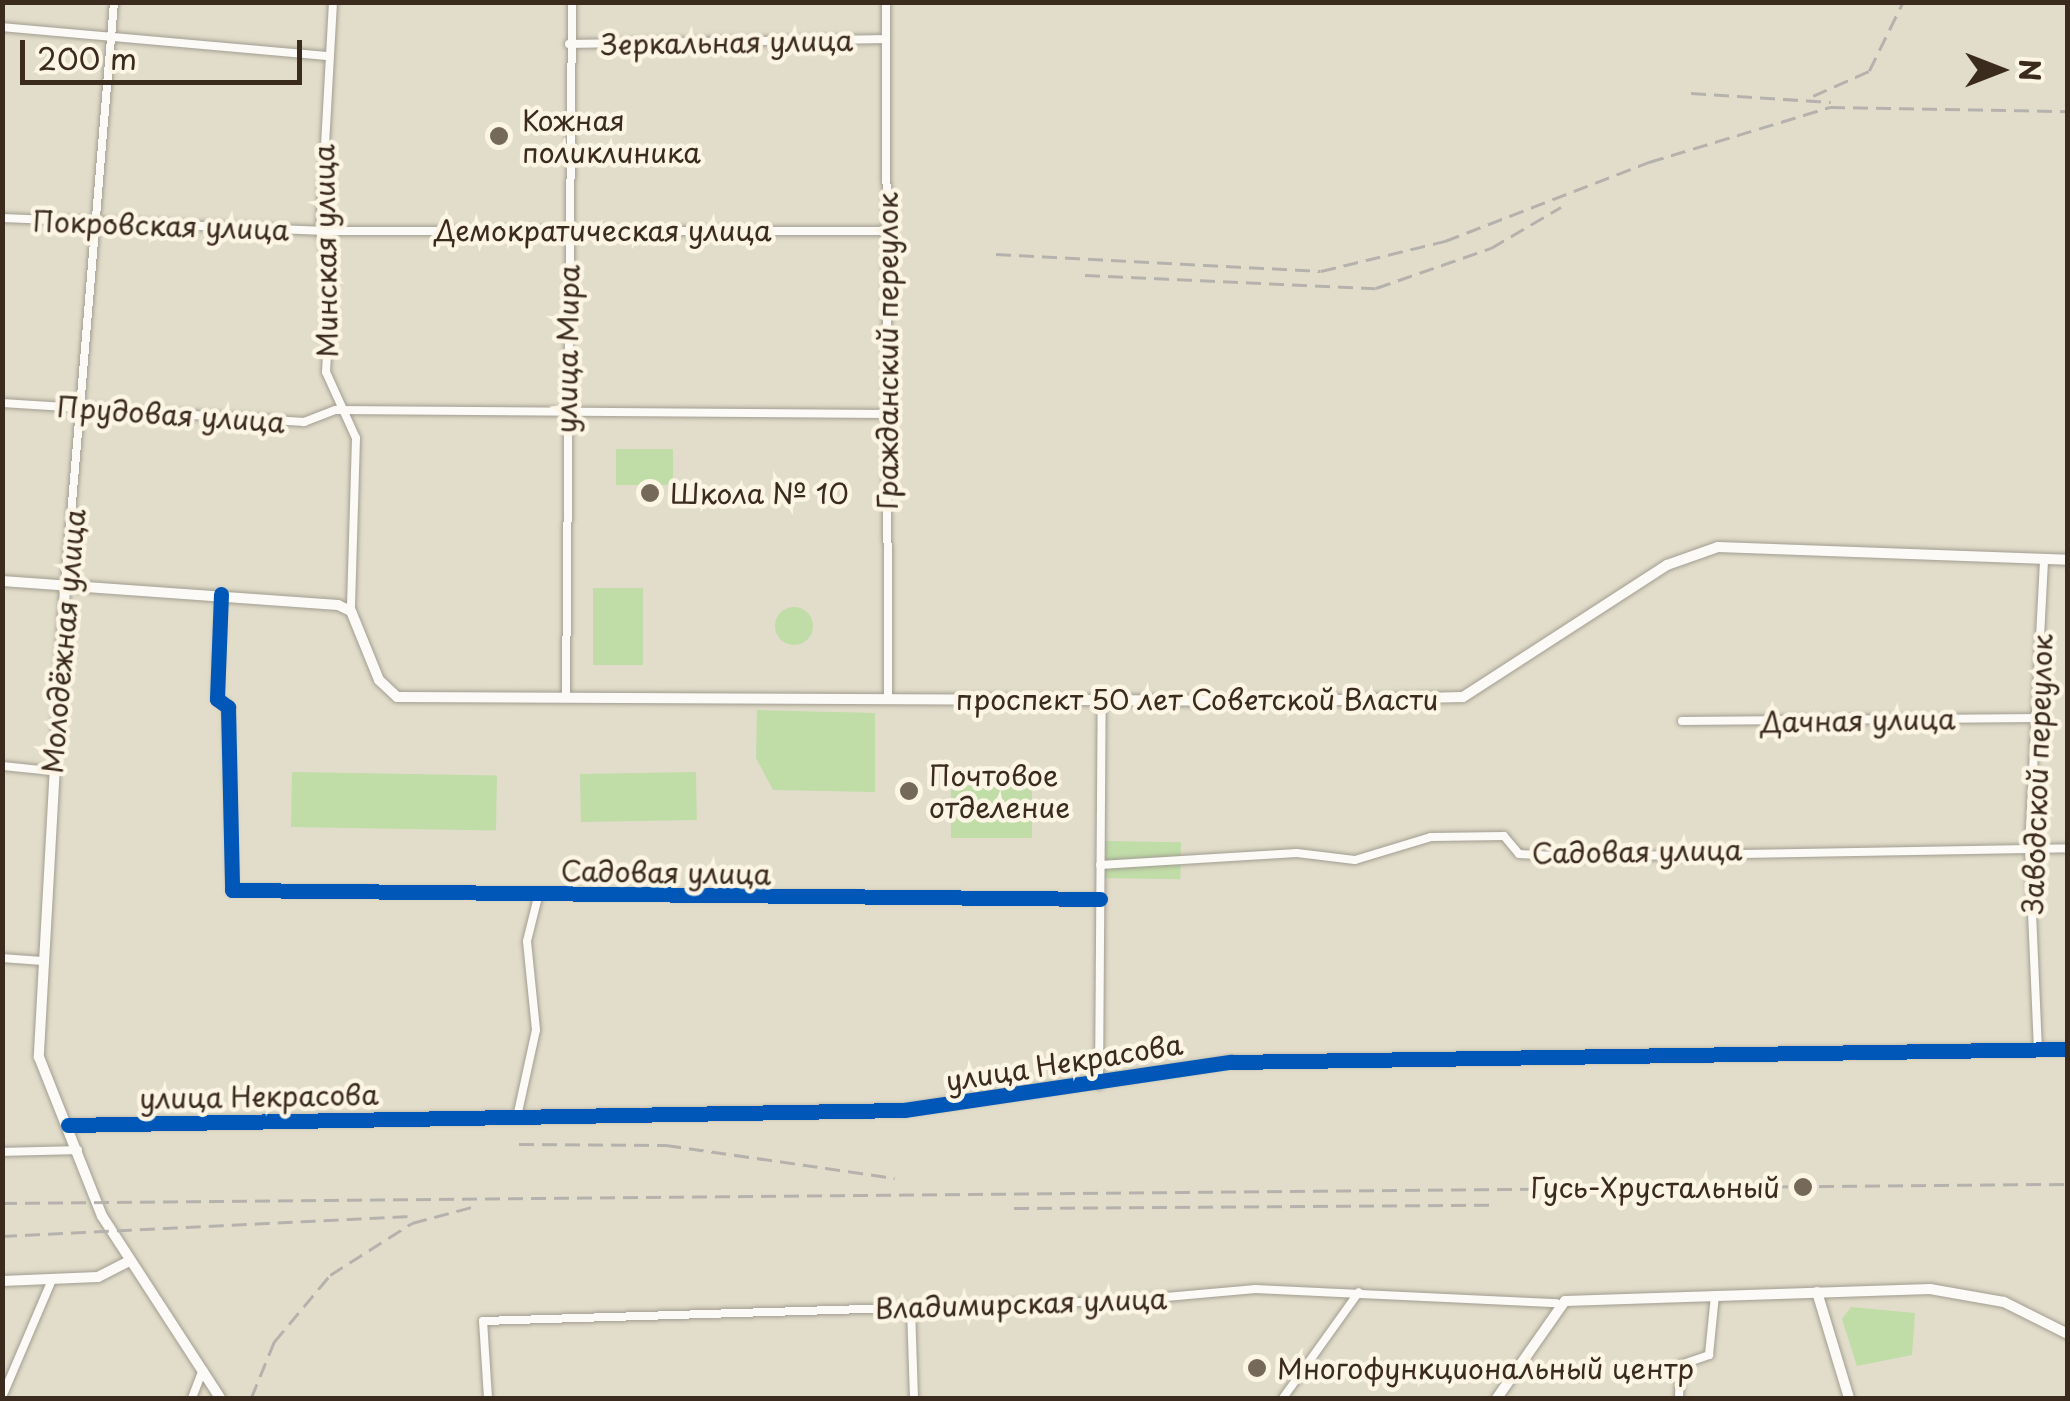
<!DOCTYPE html>
<html>
<head>
<meta charset="utf-8">
<style>
	body { margin:0 }
	#map { position:relative; width:2070px; height:1401px; overflow:hidden; background:#e2ddca; font-family:"Playpen Sans",sans-serif }
	div>[style] { position:absolute }
	.green>* { inset:0; background:#c0dca7; transform-origin:0 0 }
	.round { border-radius:50% }
	.roads { filter:drop-shadow(0 0 2px #a29d91) drop-shadow(0 0 2px #a29d91) }
	.street>* { height:8px; margin:-4px; padding:0 4px; transform-origin:4px; border-radius:4px; background:#fbfaf7 }
	.secondary>* { height:10px; margin:-5px; padding:0 5px; transform-origin:5px; border-radius:5px; background:#fbfaf7 }
	.rail>* { height:2.5px; margin-top:-1.25px; transform-origin:0; background:repeating-linear-gradient(90deg,#b5b2ae 0 15px,transparent 0 23px) }
	.cycleway>* { height:15px; margin:-7.5px; padding:0 7.5px; transform-origin:7.5px; border-radius:7.5px; background:#0057b8 }
	.dots>* { width:28px; height:28px; translate:-50% -50%; box-sizing:border-box; border:5px solid #fcf5e5; border-radius:50% }
	span { translate:-50% -50%; white-space:nowrap; text-align:center; line-height:1.15; -webkit-text-stroke:9px #fcf5e5; paint-order:stroke }
	.street-label { font-size:28px; color:#3b2a1e }
	.poi-label { font-size:28px; color:#3b2a1e }
	.left { translate:0 -50%; text-align:left }
	.right { translate:-100% -50%; text-align:right }
	.frame { position:absolute; inset:0; border:5px solid #3b2a1e; pointer-events:none }
	.north { position:absolute; left:1950px; top:20px; width:100px; height:100px; -webkit-text-stroke:8px #fcf5e5; paint-order:stroke; rotate:90deg; font-size:28px; font-weight:700; line-height:40px; text-align:center; color:#3b2a1e }
	.north::after { content:''; display:block; margin:auto; width:35px; height:45px; background:#3b2a1e; clip-path:polygon(50% 0,100% 100%,50% 72%,0 100%) }
	.scale { position:absolute; left:20px; top:40px; width:282px; height:45px; box-sizing:border-box; border:5px solid #3b2a1e; border-top:0; padding-left:12px; font-size:30px; line-height:35px; white-space:nowrap; color:#3b2a1e; -webkit-text-stroke:8px #fcf5e5; paint-order:stroke }
</style>
</head>
<body>
<div id="map">
	<div class="green">
		<i style="left:616px;top:449px;width:57px;height:36px"></i>
		<i style="left:593px;top:588px;width:50px;height:77px"></i>
		<i class="round" style="left:775px;top:607px;width:38px;height:38px"></i>
		<i style="clip-path:polygon(757px 710px,875px 713px,875px 792px,773px 790px,756px 758px)"></i>
		<i style="left:292px;top:772px;width:205px;height:55px;rotate:1deg"></i>
		<i style="left:696px;top:772px;width:48px;height:116px;rotate:89deg"></i>
		<i style="left:951px;top:776px;width:81px;height:62px"></i>
		<i style="left:1104px;top:841px;width:77px;height:37px;rotate:1deg"></i>
		<i style="clip-path:polygon(1851px 1307px,1915px 1313px,1912px 1355px,1857px 1366px,1842px 1319px)"></i>
	</div>
	<div class="roads">
		<div class="street">
			<i style="left:333px;top:2px;width:229px;rotate:93.2deg"></i>
			<i style="left:320px;top:231px;width:44px;rotate:75.7deg"></i>
			<i style="left:331px;top:274px;width:98px;rotate:92.9deg"></i>
			<i style="left:326px;top:372px;width:72px;rotate:65.6deg"></i>
			<i style="left:356px;top:438px;width:173px;rotate:91.7deg"></i>
			<i style="left:886px;top:2px;width:698px;rotate:89.84deg"></i>
			<i style="left:2px;top:27px;width:325px;rotate:5.1deg"></i>
			<i style="left:569px;top:44px;width:317px;rotate:-0.9deg"></i>
			<i style="left:2px;top:218px;width:318px;rotate:2.3deg"></i>
			<i style="left:320px;top:231px;width:565px"></i>
			<i style="left:2px;top:403px;width:303px;rotate:3.6deg"></i>
			<i style="left:304px;top:422px;width:34px;rotate:-21deg"></i>
			<i style="left:336px;top:410px;width:552px;rotate:0.42deg"></i>
			<i style="left:65px;top:587px;width:587px;rotate:-85.21deg"></i>
			<i style="left:221px;top:594px;width:105px;rotate:92.2deg"></i>
			<i style="left:217px;top:699px;width:14px;rotate:36deg"></i>
			<i style="left:228px;top:707px;width:183px;rotate:88.7deg"></i>
			<i style="left:232px;top:890px;width:868px;rotate:0.59deg"></i>
			<i style="left:566px;top:696px;width:694px;rotate:-89.5deg"></i>
			<i style="left:1682px;top:721px;width:352px;rotate:-0.5deg"></i>
			<i style="left:2px;top:766px;width:49px;rotate:5.8deg"></i>
			<i style="left:1100px;top:865px;width:197px;rotate:-3.5deg"></i>
			<i style="left:1297px;top:853px;width:58px;rotate:6.9deg"></i>
			<i style="left:1355px;top:860px;width:79px;rotate:-16.8deg"></i>
			<i style="left:1431px;top:837px;width:73px;rotate:-0.8deg"></i>
			<i style="left:1504px;top:836px;width:23px;rotate:50deg"></i>
			<i style="left:1519px;top:854px;width:54px;rotate:3.2deg"></i>
			<i style="left:1573px;top:857px;width:495px;rotate:-1deg"></i>
			<i style="left:2px;top:958px;width:40px;rotate:4.3deg"></i>
			<i style="left:2038px;top:1050px;width:203px;rotate:-92.5deg"></i>
			<i style="left:2029px;top:847px;width:289px;rotate:-87deg"></i>
			<i style="left:1099px;top:1085px;width:385px;rotate:-89.6deg"></i>
			<i style="left:517px;top:1117px;width:89px;rotate:-77.7deg"></i>
			<i style="left:536px;top:1030px;width:89px;rotate:-95.8deg"></i>
			<i style="left:527px;top:941px;width:45px;rotate:-76deg"></i>
			<i style="left:2px;top:1152px;width:76px;rotate:-1.5deg"></i>
			<i style="left:911px;top:1308px;width:90px;rotate:88.1deg"></i>
			<i style="left:2px;top:1397px;width:125px;rotate:-66.9deg"></i>
			<i style="left:192px;top:1398px;width:30px;rotate:-69deg"></i>
			<i style="left:488px;top:1398px;width:77px;rotate:-93.7deg"></i>
			<i style="left:483px;top:1321px;width:638px;rotate:-1.8deg"></i>
			<i style="left:1121px;top:1301px;width:135px;rotate:-5.1deg"></i>
			<i style="left:1255px;top:1289px;width:302px;rotate:2.7deg"></i>
			<i style="left:1283px;top:1398px;width:130px;rotate:-54.4deg"></i>
			<i style="left:1679px;top:1398px;width:33px;rotate:-88deg"></i>
			<i style="left:1680px;top:1365px;width:31px;rotate:-19deg"></i>
			<i style="left:1709px;top:1355px;width:60px;rotate:-84.3deg"></i>
		</div>
		<div class="secondary">
			<i style="left:2px;top:581px;width:337px;rotate:4.1deg"></i>
			<i style="left:338px;top:605px;width:14px;rotate:25deg"></i>
			<i style="left:351px;top:611px;width:74px;rotate:67.9deg"></i>
			<i style="left:379px;top:680px;width:25px;rotate:43deg"></i>
			<i style="left:397px;top:697px;width:899px;rotate:0.25deg"></i>
			<i style="left:1296px;top:701px;width:167px;rotate:-1.4deg"></i>
			<i style="left:1463px;top:697px;width:243px;rotate:-32.9deg"></i>
			<i style="left:1667px;top:565px;width:54px;rotate:-19.4deg"></i>
			<i style="left:1718px;top:547px;width:350px;rotate:2.1deg"></i>
			<i style="left:65px;top:587px;width:471px;rotate:93.2deg"></i>
			<i style="left:39px;top:1057px;width:171px;rotate:68.4deg"></i>
			<i style="left:102px;top:1216px;width:217px;rotate:57deg"></i>
			<i style="left:68px;top:1125px;width:836px;rotate:-1.03deg"></i>
			<i style="left:904px;top:1110px;width:331px;rotate:-8.4deg"></i>
			<i style="left:1231px;top:1062px;width:837px;rotate:-0.89deg"></i>
			<i style="left:2px;top:1281px;width:96px;rotate:-2.4deg"></i>
			<i style="left:98px;top:1277px;width:34px;rotate:-27deg"></i>
			<i style="left:1817px;top:1292px;width:111px;rotate:73.2deg"></i>
			<i style="left:1497px;top:1398px;width:118px;rotate:-55deg"></i>
			<i style="left:1565px;top:1301px;width:365px;rotate:-1.9deg"></i>
			<i style="left:1930px;top:1289px;width:75px;rotate:10deg"></i>
			<i style="left:2004px;top:1302px;width:72px;rotate:26.6deg"></i>
		</div>
	</div>
	<div class="rail">
		<i style="left:1691px;top:93px;width:140px;rotate:3.7deg"></i>
		<i style="left:1813px;top:96px;width:61px;rotate:-24.1deg"></i>
		<i style="left:1869px;top:71px;width:77px;rotate:-63.8deg"></i>
		<i style="left:996px;top:254px;width:325px;rotate:3deg"></i>
		<i style="left:1321px;top:271px;width:128px;rotate:-13.6deg"></i>
		<i style="left:1445px;top:241px;width:219px;rotate:-21.2deg"></i>
		<i style="left:1649px;top:162px;width:189px;rotate:-16.9deg"></i>
		<i style="left:1830px;top:107px;width:238px;rotate:1deg"></i>
		<i style="left:1085px;top:275px;width:291px;rotate:2.6deg"></i>
		<i style="left:1376px;top:288px;width:122px;rotate:-19.2deg"></i>
		<i style="left:1491px;top:248px;width:81px;rotate:-30.4deg"></i>
		<i style="left:519px;top:1144px;width:147px;rotate:0.4deg"></i>
		<i style="left:666px;top:1145px;width:231px;rotate:8.2deg"></i>
		<i style="left:2px;top:1203px;width:2066px;rotate:-0.53deg"></i>
		<i style="left:1014px;top:1208px;width:475px;rotate:-0.4deg"></i>
		<i style="left:2px;top:1236px;width:414px;rotate:-2.8deg"></i>
		<i style="left:251px;top:1398px;width:61px;rotate:-67.7deg"></i>
		<i style="left:274px;top:1342px;width:87px;rotate:-50.1deg"></i>
		<i style="left:330px;top:1275px;width:97px;rotate:-32.4deg"></i>
		<i style="left:412px;top:1223px;width:69px;rotate:-15deg"></i>
	</div>
	<div class="cycleway">
		<i style="left:221px;top:594px;width:105px;rotate:92.2deg"></i>
		<i style="left:217px;top:699px;width:14px;rotate:36deg"></i>
		<i style="left:228px;top:707px;width:183px;rotate:88.7deg"></i>
		<i style="left:232px;top:890px;width:868px;rotate:0.59deg"></i>
		<i style="left:68px;top:1125px;width:836px;rotate:-1.03deg"></i>
		<i style="left:904px;top:1110px;width:331px;rotate:-8.4deg"></i>
		<i style="left:1231px;top:1062px;width:837px;rotate:-0.89deg"></i>
	</div>
	<div class="dots">
		<i style="left:499px;top:136px;background:#75695a"></i>
		<i style="left:650px;top:493px;background:#75695a"></i>
		<i style="left:909px;top:791px;background:#75695a"></i>
		<i style="left:1803px;top:1187px;background:#75695a"></i>
		<i style="left:1257px;top:1368px;background:#75695a"></i>
	</div>
	<div class="street-label">
		<span style="left:727px;top:42px;rotate:-1deg">Зеркальная улица</span>
		<span style="left:161px;top:225px;rotate:2deg">Покровская улица</span>
		<span style="left:603px;top:230px">Демократическая улица</span>
		<span style="left:325px;top:251px;rotate:-91deg">Минская улица</span>
		<span style="left:567px;top:349px;rotate:-89deg">улица Мира</span>
		<span style="left:887px;top:351px;rotate:-90deg">Гражданский переулок</span>
		<span style="left:171px;top:414px;rotate:4deg">Прудовая улица</span>
		<span style="left:63px;top:641px;rotate:-85deg">Молодёжная улица</span>
		<span style="left:1197px;top:699px">проспект 50 лет Советской Власти</span>
		<span style="left:1858px;top:720px;rotate:-1deg">Дачная улица</span>
		<span style="left:2037px;top:774px;rotate:-88deg">Заводской переулок</span>
		<span style="left:1637px;top:851px;rotate:-1deg">Садовая улица</span>
		<span style="left:666px;top:872px;rotate:1deg">Садовая улица</span>
		<span style="left:1064px;top:1062px;rotate:-9deg">улица Некрасова</span>
		<span style="left:259px;top:1096px;rotate:-1deg">улица Некрасова</span>
		<span style="left:1021px;top:1303px;rotate:-2deg">Владимирская улица</span>
	</div>
	<div class="poi-label">
		<span class="left" style="left:522px;top:136px">Кожная<br>поликлиника</span>
		<span class="left" style="left:670px;top:493px">Школа № 10</span>
		<span class="left" style="left:929px;top:791px">Почтовое<br>отделение</span>
		<span class="right" style="left:1780px;top:1187px">Гусь-Хрустальный</span>
		<span class="left" style="left:1277px;top:1368px">Многофункциональный центр</span>
	</div>
	<div class="frame"></div>
	<div class="north">N</div>
	<div class="scale">200 m</div>
</div>
</body>
</html>
